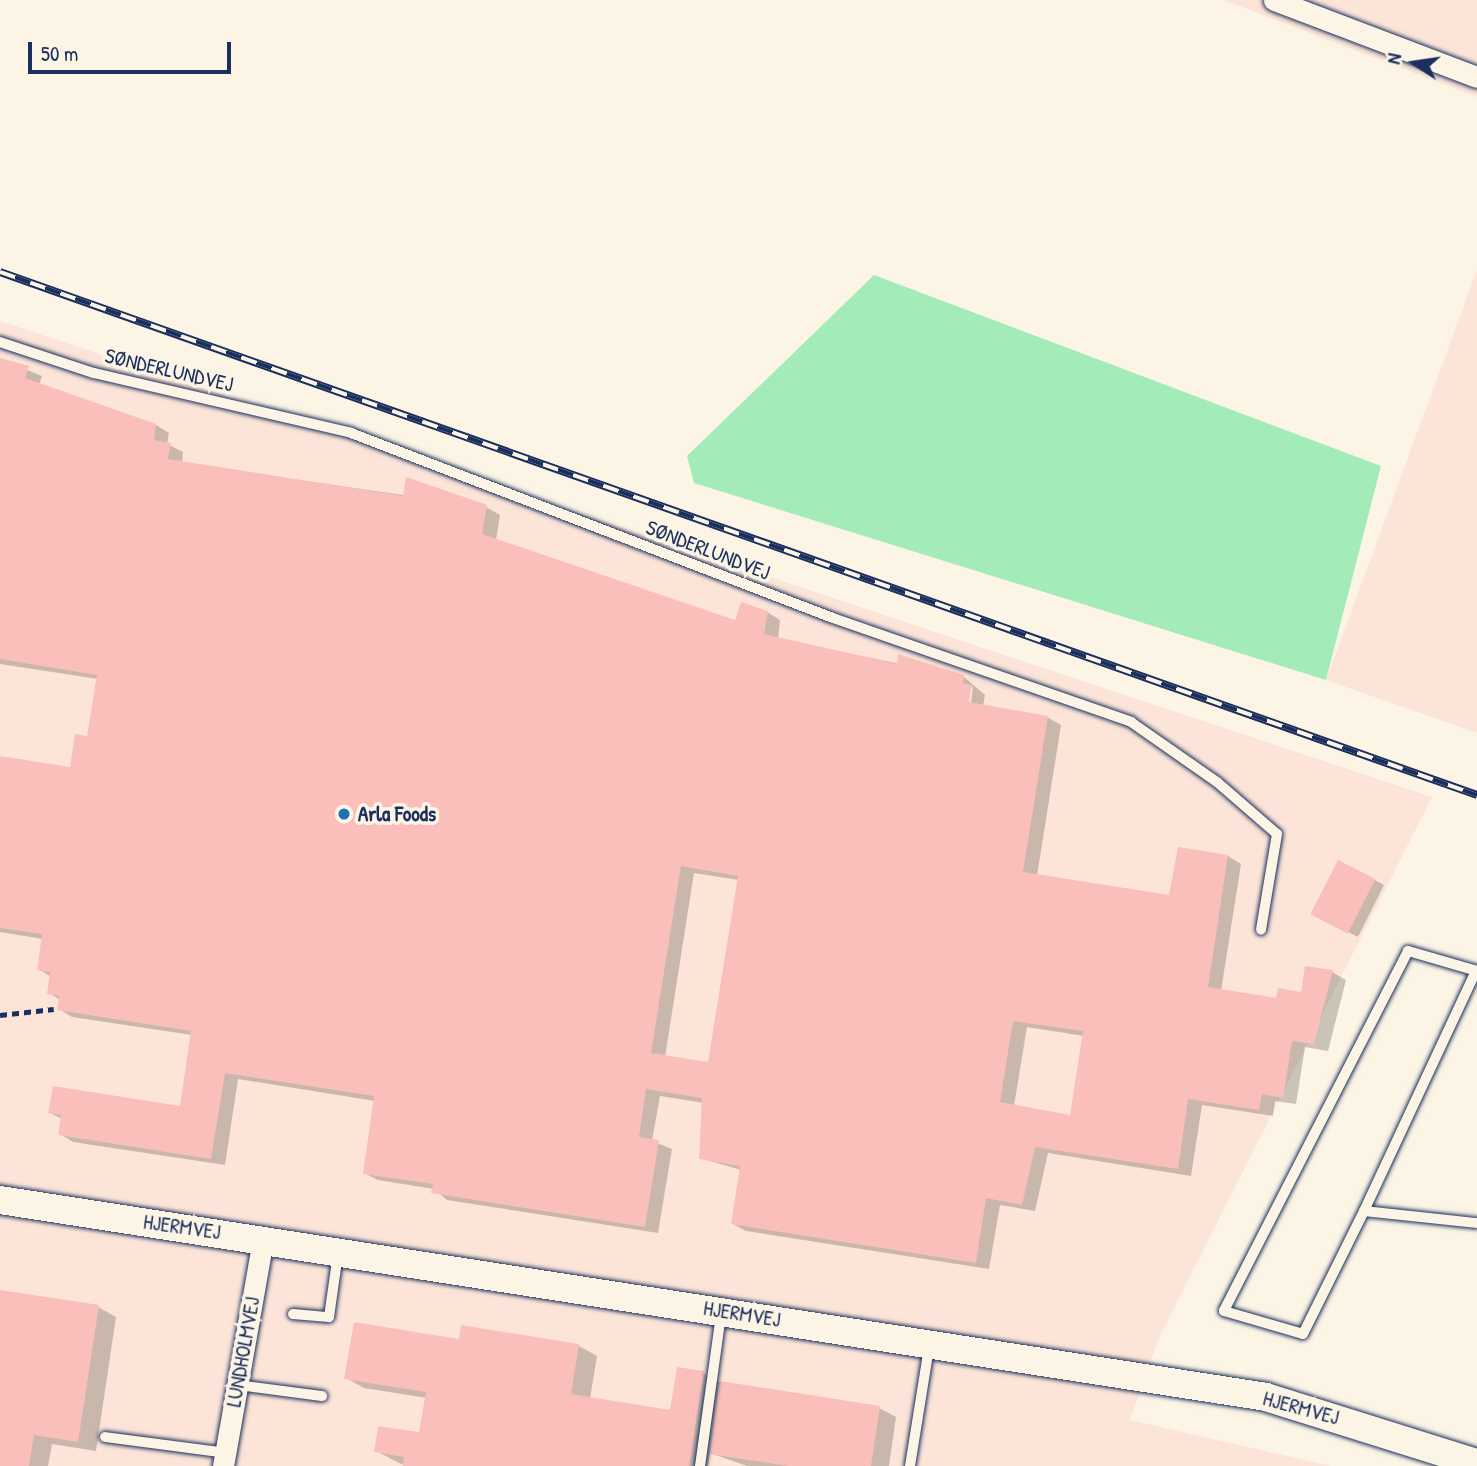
<!DOCTYPE html>
<html>
<head>
<meta charset="utf-8">
<style>
	body { margin:0 }
	#map { position:relative; width:1477px; height:1466px; overflow:hidden; background:#fcf5e5; font-family:"Patrick Hand",sans-serif }
	div>[style] { position:absolute }
	.built>* { inset:0; background:#fce5d8 }
	.green>* { inset:0; background:#a3ecba }
	.shadow>* { inset:0; background:#0003 }
	.building>* { inset:0; background:#fbbfbb; transform-origin:0 0 }
	.path>* { height:4.5px; margin-top:-2.25px; transform-origin:0; background:repeating-linear-gradient(90deg,#1b2f5e 0 7px,transparent 0 12px) }
	.roads { filter:drop-shadow(0 0 2px #1b2f5e) drop-shadow(0 0 2px #1b2f5e) }
	.service>* { height:10px; margin:-5px; padding:0 5px; transform-origin:5px; border-radius:5px; background:#fcf5e5 }
	.minor>* { height:21px; margin:-10.5px; padding:0 10.5px; transform-origin:10.5px; border-radius:10.5px; background:#fcf5e5 }
	.tertiary>* { height:28px; margin:-14px; padding:0 14px; transform-origin:14px; border-radius:14px; background:#fcf5e5 }
	.rail>* { height:8px; margin-top:-4px; transform-origin:0; background:repeating-linear-gradient(90deg,#fcf5e5 0 16px,#1b2f5e 0 32px); box-sizing:border-box; border-block:2px solid #1b2f5e }
	.dots>* { width:19px; height:19px; translate:-50% -50%; box-sizing:border-box; border:4px solid #fcf5e5; border-radius:50% }
	span { translate:-50% -50%; white-space:nowrap; text-align:center; line-height:1.15; -webkit-text-stroke:7px #fcf5e5; paint-order:stroke }
	.street-label { font-size:21px; color:#1b2f5e }
	.poi-label { font-size:21px; color:#1b2f5e; font-weight:700 }
	.left { translate:0 -50%; text-align:left }
	.north { position:absolute; left:1379px; top:28px; width:70px; height:70px; -webkit-text-stroke:5px #fcf5e5; paint-order:stroke; rotate:282deg; font-size:19px; font-weight:700; line-height:28px; text-align:center; color:#1b2f5e }
	.north::after { content:''; display:block; margin:auto; width:24px; height:32px; background:#1b2f5e; clip-path:polygon(50% 0,100% 100%,50% 72%,0 100%) }
	.scale { position:absolute; left:28px; top:42px; width:203px; height:32px; box-sizing:border-box; border:4px solid #1b2f5e; border-top:0; padding-left:9px; font-size:21px; line-height:24px; white-space:nowrap; color:#1b2f5e; -webkit-text-stroke:5px #fcf5e5; paint-order:stroke }
</style>
</head>
<body>
<div id="map">
	<div class="built">
		<i style="clip-path:polygon(1224px 0,1477px 0,1477px 97px)"></i>
		<i style="clip-path:polygon(1477px 270px,1477px 733px,1326px 680px)"></i>
		<i style="clip-path:polygon(0 321px,1432px 797px,1159px 1338px,1130px 1420px,1331px 1466px,0 1466px)"></i>
	</div>
	<div class="green">
		<i style="clip-path:polygon(874px 275px,1381px 466px,1326px 680px,694px 483px,687px 456px)"></i>
	</div>
	<div class="shadow">
		<i style="clip-path:polygon(evenodd,0 359px,42px 376px,39px 385px,156px 425px,169px 433px,167px 444px,183px 452px,182px 463px,486px 507px,500px 515px,496px 540px,736px 622px,767px 612px,780px 620px,778px 639px,964px 677px,985px 695px,983px 706px,1047px 717px,1061px 725px,1037px 876px,1171px 897px,1228px 856px,1241px 864px,1221px 991px,1278px 1000px,1302px 994px,1332px 972px,1346px 980px,1328px 1051px,1305px 1047px,1296px 1104px,1275px 1101px,1273px 1116px,1202px 1105px,1191px 1176px,1048px 1153px,1035px 1211px,1000px 1205px,989px 1269px,746px 1231px,733px 1224px,741px 1170px,700px 1158px,704px 1103px,660px 1096px,652px 1141px,672px 1149px,658px 1233px,447px 1200px,434px 1189px,378px 1180px,364px 1173px,375px 1101px,238px 1079px,225px 1165px,73px 1142px,60px 1134px,62px 1119px,50px 1113px,182px 1108px,192px 1035px,72px 1017px,59px 1009px,60px 1000px,49px 993px,51px 977px,39px 969px,43px 939px,0 932px,0 758px,71px 769px,89px 738px,98px 679px,0 664px,0 359px,970px 687px,973px 687px,970px 711px,966px 711px,970px 687px,0 359px,694px 873px,739px 880px,710px 1064px,665px 1057px,694px 873px,0 359px,1027px 1027px,1084px 1036px,1072px 1117px,1014px 1106px,1027px 1027px)"></i>
		<i style="clip-path:polygon(1375px 880px,1384px 885px,1358px 937px,1322px 919px)"></i>
		<i style="clip-path:polygon(0 1292px,98px 1307px,116px 1317px,96px 1451px,52px 1444px,48px 1466px,0 1466px)"></i>
		<i style="clip-path:polygon(463px 1327px,579px 1346px,597px 1356px,590px 1399px,671px 1412px,703px 1373px,721px 1383px,879px 1408px,896px 1417px,889px 1466px,747px 1466px,710px 1453px,708px 1466px,405px 1466px,376px 1451px,421px 1434px,427px 1398px,364px 1388px,346px 1378px,461px 1341px)"></i>
	</div>
	<div class="building">
		<i style="clip-path:polygon(evenodd,0 358px,29px 366px,25px 378px,156px 424px,154px 440px,171px 443px,168px 459px,403px 496px,406px 477px,487px 505px,482px 534px,735px 620px,741px 602px,768px 611px,764px 634px,897px 664px,898px 654px,964px 675px,963px 684px,972px 685px,969px 702px,1048px 716px,1023px 872px,1169px 895px,1178px 847px,1228px 855px,1208px 987px,1276px 998px,1278px 988px,1301px 992px,1305px 966px,1333px 970px,1314px 1044px,1292px 1041px,1283px 1098px,1262px 1094px,1259px 1110px,1188px 1099px,1178px 1169px,1035px 1147px,1022px 1205px,986px 1198px,976px 1263px,731px 1224px,740px 1166px,699px 1159px,702px 1098px,646px 1089px,639px 1137px,659px 1140px,645px 1227px,431px 1193px,433px 1184px,363px 1174px,374px 1096px,225px 1073px,211px 1159px,58px 1135px,61px 1115px,48px 1113px,53px 1086px,180px 1106px,191px 1031px,57px 1010px,59px 996px,47px 994px,50px 972px,37px 970px,42px 934px,0 928px,0 756px,70px 767px,75px 734px,87px 736px,97px 675px,0 659px,0 358px,681px 866px,738px 876px,708px 1062px,651px 1053px,681px 866px,0 358px,1013px 1021px,1083px 1031px,1070px 1115px,1000px 1102px,1013px 1021px)"></i>
		<i style="left:1338px;top:860px;width:42px;height:61px;rotate:27deg"></i>
		<i style="clip-path:polygon(0 1290px,99px 1305px,78px 1442px,34px 1435px,29px 1466px,0 1466px)"></i>
		<i style="clip-path:polygon(354px 1322px,459px 1339px,461px 1325px,579px 1344px,571px 1394px,670px 1410px,677px 1367px,704px 1371px,689px 1466px,403px 1466px,404px 1457px,374px 1452px,378px 1426px,419px 1432px,426px 1392px,344px 1379px)"></i>
		<i style="clip-path:polygon(720px 1381px,880px 1406px,871px 1466px,788px 1466px,710px 1454px)"></i>
	</div>
	<div class="path">
		<i style="left:0;top:1015px;width:54px;rotate:-6.3deg"></i>
	</div>
	<div class="roads">
		<div class="service">
			<i style="left:0;top:342px;width:99px;rotate:18.3deg"></i>
			<i style="left:94px;top:373px;width:264px;rotate:13.1deg"></i>
			<i style="left:351px;top:433px;width:516px;rotate:21deg"></i>
			<i style="left:833px;top:618px;width:316px;rotate:19.2deg"></i>
			<i style="left:1131px;top:722px;width:105px;rotate:34.9deg"></i>
			<i style="left:1217px;top:782px;width:79px;rotate:40.9deg"></i>
			<i style="left:1277px;top:834px;width:97px;rotate:99.5deg"></i>
			<i style="left:1477px;top:971px;width:72px;rotate:-163.8deg"></i>
			<i style="left:1408px;top:951px;width:404px;rotate:117.1deg"></i>
			<i style="left:1224px;top:1311px;width:82px;rotate:16.2deg"></i>
			<i style="left:1303px;top:1334px;width:137px;rotate:-63.6deg"></i>
			<i style="left:1364px;top:1211px;width:114px;rotate:6.1deg"></i>
			<i style="left:1364px;top:1211px;width:265px;rotate:-65deg"></i>
			<i style="left:293px;top:1314px;width:36px;rotate:5deg"></i>
			<i style="left:329px;top:1317px;width:64px;rotate:-81.9deg"></i>
			<i style="left:238px;top:1385px;width:85px;rotate:7.5deg"></i>
			<i style="left:105px;top:1437px;width:122px;rotate:7.5deg"></i>
			<i style="left:700px;top:1466px;width:153px;rotate:-82.1deg"></i>
			<i style="left:910px;top:1466px;width:121px;rotate:-80.9deg"></i>
		</div>
		<div class="minor">
			<i style="left:1274px;top:0;width:217px;rotate:20.8deg"></i>
			<i style="left:223px;top:1466px;width:230px;rotate:-80deg"></i>
		</div>
		<div class="tertiary">
			<i style="left:0;top:1200px;width:1281px;rotate:8.84deg"></i>
			<i style="left:1266px;top:1397px;width:221px;rotate:17.4deg"></i>
		</div>
	</div>
	<div class="rail">
		<i style="left:0;top:272px;width:1567px;rotate:19.5deg"></i>
	</div>
	<div class="dots">
		<i style="left:344px;top:814px;background:#1f6fb2"></i>
	</div>
	<div class="street-label">
		<span style="left:169px;top:370px;rotate:13deg">SØNDERLUNDVEJ</span>
		<span style="left:708px;top:550px;rotate:21deg">SØNDERLUNDVEJ</span>
		<span style="left:182px;top:1227px;rotate:8deg">HJERMVEJ</span>
		<span style="left:742px;top:1314px;rotate:9deg">HJERMVEJ</span>
		<span style="left:243px;top:1352px;rotate:-80deg">LUNDHOLMVEJ</span>
		<span style="left:1301px;top:1408px;rotate:15deg">HJERMVEJ</span>
	</div>
	<div class="poi-label">
		<span class="left" style="left:358px;top:814px">Arla Foods</span>
	</div>
	<div class="north">N</div>
	<div class="scale">50 m</div>
</div>
</body>
</html>
